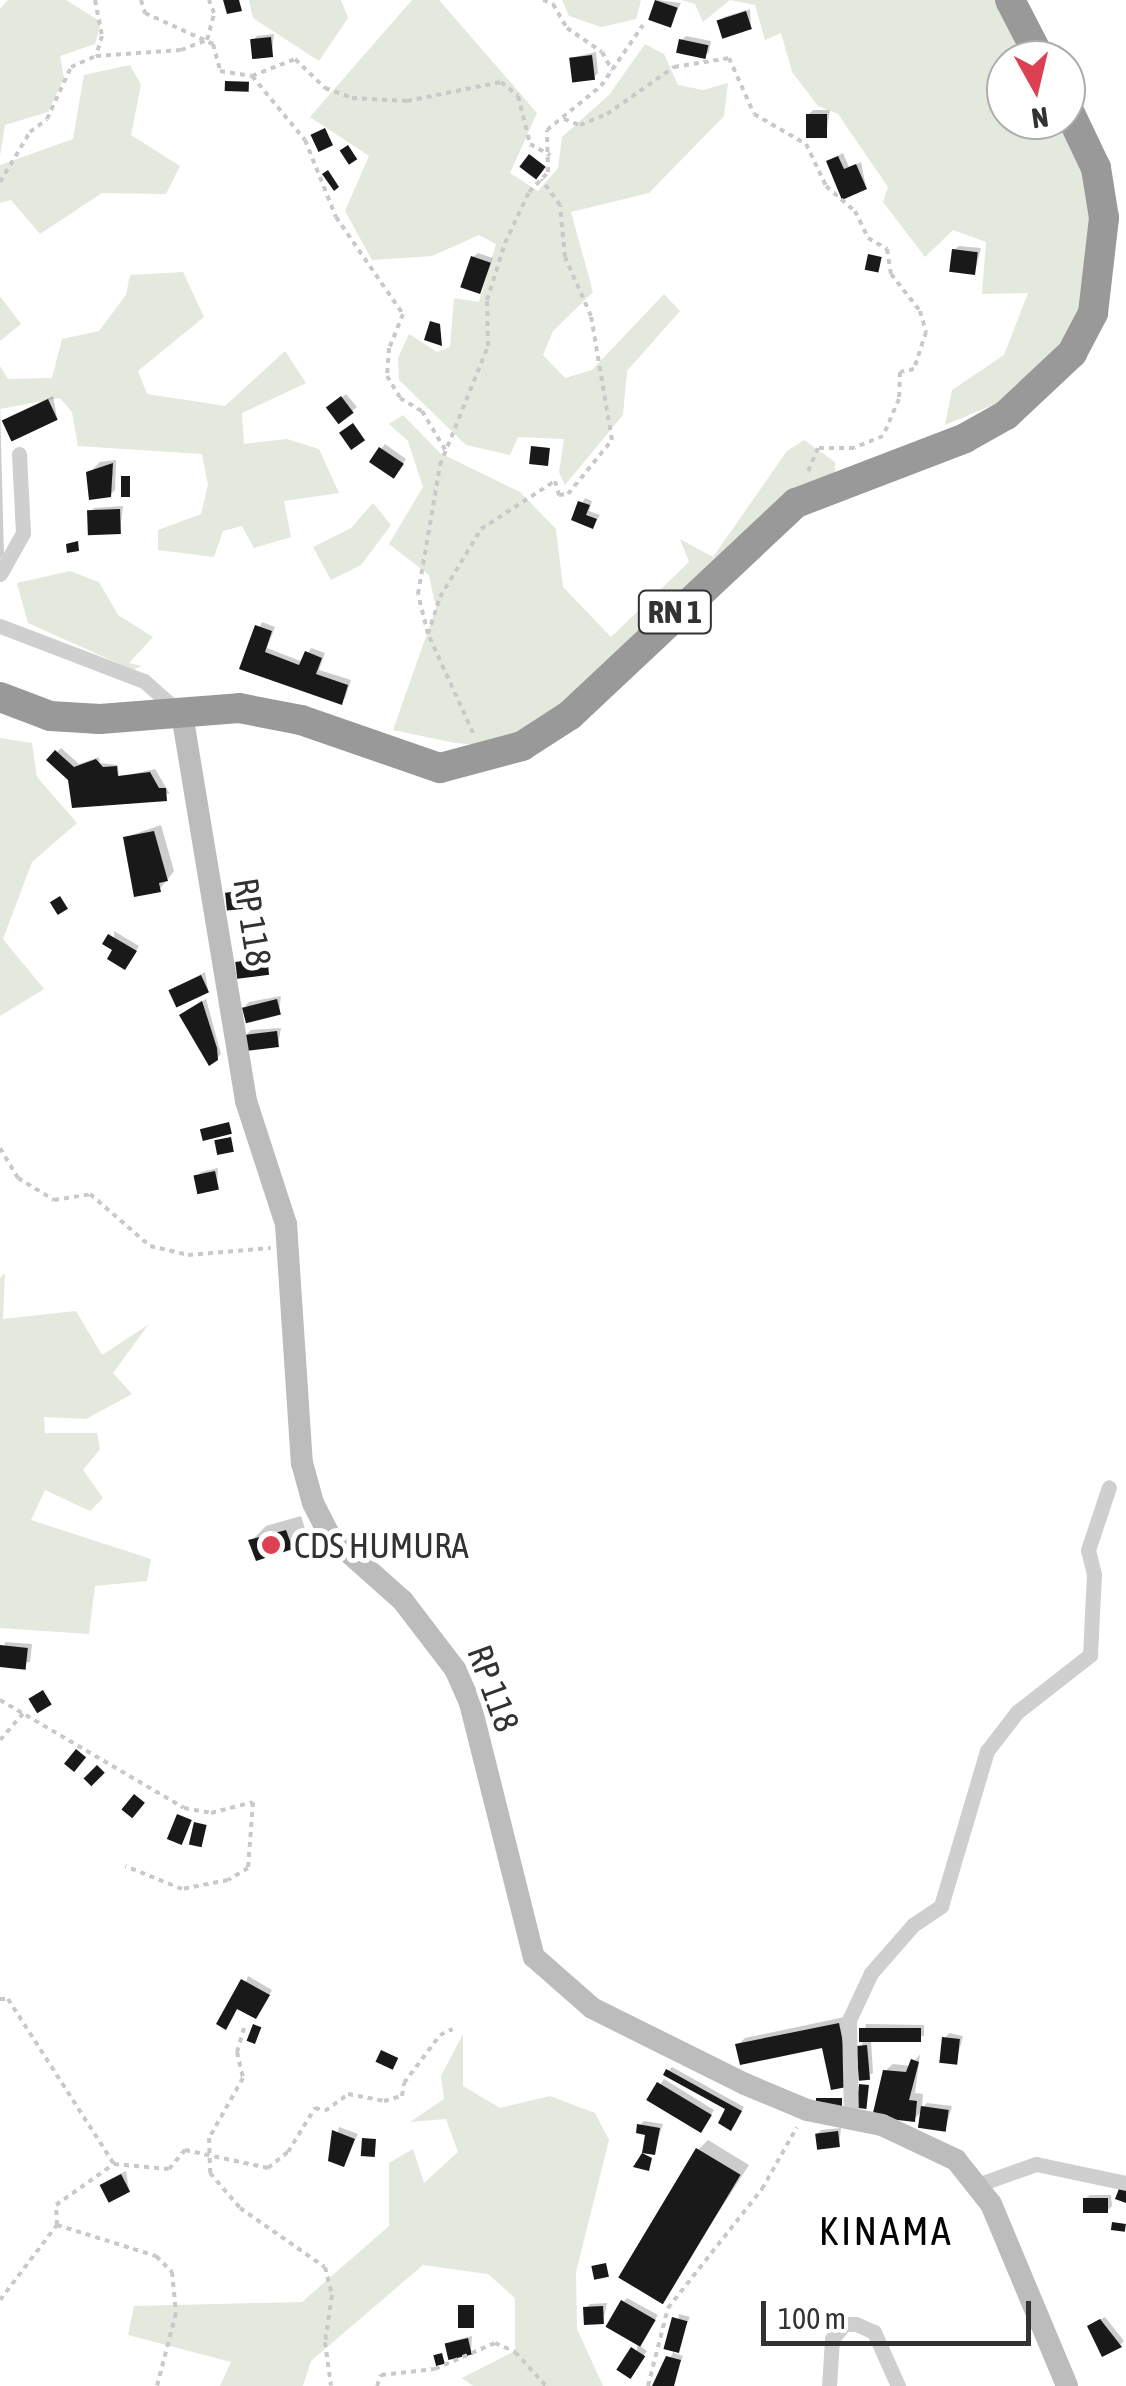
<!DOCTYPE html>
<html>
<head>
<meta charset="utf-8">
<style>
	body { margin:0 }
	#map { position:relative; width:1126px; height:2386px; overflow:hidden; background:#fff; font-family:"Asap Condensed",sans-serif }
	div>[style] { position:absolute }
	.green>* { inset:0; background:#e3e9dc }
	.shadow>* { inset:0; background:#0003 }
	.building>* { inset:0; background:#191919; transform-origin:0 0 }
	.path>* { height:4px; margin-top:-2px; transform-origin:0; background:repeating-linear-gradient(90deg,#c9c9c9 0 5px,transparent 0 10px) }
	.street>* { height:15px; margin:-7.5px; padding:0 7.5px; transform-origin:7.5px; border-radius:7.5px; background:#cfcfcf }
	.secondary>* { height:22px; margin:-11px; padding:0 11px; transform-origin:11px; border-radius:11px; background:#bcbcbc }
	.highway>* { height:30px; margin:-15px; padding:0 15px; transform-origin:15px; border-radius:15px; background:#999 }
	.dots>* { width:28px; height:28px; translate:-50% -50%; box-sizing:border-box; border:5px solid #fff; border-radius:50% }
	span { translate:-50% -50%; white-space:nowrap; text-align:center; line-height:1.15; -webkit-text-stroke:10px #fff; paint-order:stroke }
	.shield-label span { padding:2px 8px; background:#fff; border:2px solid; border-radius:8px; -webkit-text-stroke-width:0 }
	.shield-label { font-size:32px; color:#323232; font-weight:700 }
	.street-label { font-size:35px; color:#323232 }
	.poi-label { font-size:35px; color:#323232 }
	.left { translate:0 -50%; text-align:left }
	.quarter-label { font-size:40px; color:#000; letter-spacing:2.5px }
	.north { position:absolute; left:986px; top:40px; width:100px; height:100px; box-sizing:border-box; background:#fff; border:2px solid #adadad; border-radius:50%; rotate:172deg; font-size:28px; font-weight:700; line-height:40px; text-align:center; color:#323232 }
	.north::after { content:''; display:block; margin:auto; width:35px; height:45px; background:#dd4053; clip-path:polygon(50% 0,100% 100%,50% 72%,0 100%) }
	.scale { position:absolute; left:761px; top:2301px; width:270px; height:45px; box-sizing:border-box; border:5px solid #323232; border-top:0; padding-left:12px; font-size:30px; line-height:35px; white-space:nowrap; color:#323232; -webkit-text-stroke:8px #fff; paint-order:stroke }
</style>
</head>
<body>
<div id="map">
	<div class="green">
		<i style="clip-path:polygon(8px 0,66px 0,101px 22px,95px 44px,60px 56px,64px 78px,48px 112px,5px 125px,0 156px,0 9px)"></i>
		<i style="clip-path:polygon(249px 0,341px 0,348px 18px,319px 61px,253px 18px)"></i>
		<i style="clip-path:polygon(412px 0,439px 0,537px 113px,510px 173px,538px 191px,558px 168px,562px 137px,609px 95px,645px 44px,664px 54px,678px 85px,703px 90px,728px 83px,724px 116px,649px 193px,571px 212px,593px 292px,553px 331px,543px 355px,565px 378px,592px 370px,664px 294px,680px 311px,627px 371px,623px 415px,565px 485px,559px 472px,564px 439px,518px 437px,510px 455px,466px 445px,399px 380px,398px 358px,409px 334px,437px 352px,450px 347px,454px 298px,479px 302px,496px 244px,479px 235px,432px 256px,372px 260px,345px 211px,369px 156px,310px 117px)"></i>
		<i style="clip-path:polygon(562px 0,641px 0,636px 19px,601px 27px,569px 16px)"></i>
		<i style="clip-path:polygon(681px 0,996px 0,1023px 60px,1006px 60px,1006px 120px,1056px 120px,1081px 159px,1093px 206px,1087px 300px,1055px 351px,1000px 402px,945px 425px,952px 390px,1004px 355px,1028px 293px,982px 294px,986px 242px,953px 230px,925px 257px,883px 202px,888px 187px,838px 114px,818px 106px,792px 72px,781px 33px,765px 40px,755px 5px,730px 0,703px 22px,695px 4px)"></i>
		<i style="clip-path:polygon(130px 65px,141px 85px,131px 135px,180px 166px,166px 194px,102px 193px,40px 234px,11px 200px,0 203px,0 165px,73px 139px,84px 75px)"></i>
		<i style="clip-path:polygon(183px 272px,204px 317px,138px 371px,147px 394px,225px 406px,285px 351px,306px 383px,242px 413px,244px 444px,287px 439px,319px 449px,339px 493px,284px 501px,291px 537px,254px 548px,242px 526px,223px 531px,214px 557px,158px 550px,158px 530px,201px 514px,208px 485px,202px 454px,78px 446px,72px 412px,60px 398px,0 409px,0 366px,8px 379px,52px 378px,62px 339px,99px 331px,126px 295px,130px 275px)"></i>
		<i style="clip-path:polygon(0 296px,21px 324px,0 341px)"></i>
		<i style="clip-path:polygon(403px 415px,440px 453px,520px 492px,556px 529px,563px 587px,611px 637px,689px 562px,680px 539px,713px 557px,787px 451px,804px 440px,835px 462px,835px 477px,559px 714px,492px 746px,455px 743px,393px 730px,436px 608px,429px 575px,389px 544px,423px 487px,408px 441px,389px 424px)"></i>
		<i style="clip-path:polygon(373px 503px,391px 525px,361px 565px,331px 580px,313px 547px,351px 528px)"></i>
		<i style="clip-path:polygon(70px 571px,99px 582px,118px 615px,153px 637px,129px 663px,142px 666px,133px 670px,28px 623px,17px 583px)"></i>
		<i style="clip-path:polygon(0 738px,32px 743px,37px 777px,77px 823px,32px 862px,3px 939px,44px 989px,0 1016px)"></i>
		<i style="clip-path:polygon(5px 1273px,3px 1319px,76px 1311px,102px 1355px,148px 1325px,113px 1373px,132px 1394px,86px 1419px,44px 1417px,45px 1433px,97px 1433px,100px 1449px,83px 1470px,103px 1498px,90px 1511px,45px 1490px,31px 1520px,151px 1559px,147px 1581px,95px 1586px,89px 1634px,0 1628px,0 1278px)"></i>
		<i style="clip-path:polygon(463px 2034px,463px 2086px,500px 2108px,550px 2096px,595px 2113px,609px 2140px,576px 2272px,577px 2329px,603px 2386px,473px 2386px,462px 2378px,515px 2351px,515px 2298px,488px 2274px,423px 2265px,311px 2361px,303px 2386px,220px 2386px,231px 2362px,128px 2335px,134px 2306px,302px 2302px,389px 2226px,389px 2163px,413px 2149px,424px 2183px,458px 2152px,446px 2119px,410px 2122px,444px 2099px,441px 2076px)"></i>
	</div>
	<div class="shadow">
		<i style="clip-path:polygon(657px 0,681px 3px,669px 25px,650px 17px)"></i>
		<i style="clip-path:polygon(750px 9px,751px 27px,720px 22px,724px 17px)"></i>
		<i style="clip-path:polygon(274px 34px,272px 54px,253px 40px,257px 36px)"></i>
		<i style="clip-path:polygon(686px 36px,711px 41px,709px 52px,704px 56px,681px 40px)"></i>
		<i style="clip-path:polygon(596px 52px,598px 73px,593px 78px,571px 58px)"></i>
		<i style="clip-path:polygon(813px 110px,830px 110px,826px 135px,808px 115px)"></i>
		<i style="clip-path:polygon(843px 153px,849px 167px,861px 162px,866px 187px,828px 161px)"></i>
		<i style="clip-path:polygon(959px 246px,981px 248px,975px 272px,954px 250px)"></i>
		<i style="clip-path:polygon(478px 253px,493px 258px,480px 291px,473px 257px)"></i>
		<i style="clip-path:polygon(346px 394px,357px 407px,340px 421px,334px 404px)"></i>
		<i style="clip-path:polygon(53px 396px,57px 418px,5px 421px,9px 417px)"></i>
		<i style="clip-path:polygon(0 405px,4px 554px,0 559px)"></i>
		<i style="clip-path:polygon(385px 444px,406px 459px,397px 472px,372px 461px)"></i>
		<i style="clip-path:polygon(116px 460px,115px 490px,110px 495px,89px 473px,100px 462px)"></i>
		<i style="clip-path:polygon(585px 498px,592px 501px,589px 511px,600px 515px,593px 526px,574px 519px)"></i>
		<i style="clip-path:polygon(123px 506px,120px 532px,90px 512px,94px 508px)"></i>
		<i style="clip-path:polygon(262px 622px,275px 627px,267px 648px,303px 662px,311px 648px,325px 653px,319px 670px,351px 680px,345px 698px,341px 702px,242px 668px)"></i>
		<i style="clip-path:polygon(61px 748px,79px 764px,99px 757px,100px 763px,118px 765px,119px 777px,155px 769px,170px 794px,71px 779px,49px 760px)"></i>
		<i style="clip-path:polygon(161px 825px,174px 871px,159px 890px,126px 837px)"></i>
		<i style="clip-path:polygon(114px 931px,139px 946px,129px 963px,115px 949px)"></i>
		<i style="clip-path:polygon(271px 955px,268px 973px,238px 964px,242px 959px)"></i>
		<i style="clip-path:polygon(205px 972px,208px 990px,172px 991px,176px 987px)"></i>
		<i style="clip-path:polygon(281px 996px,279px 1013px,245px 1006px,249px 1002px)"></i>
		<i style="clip-path:polygon(206px 999px,221px 1054px,217px 1058px,186px 1011px)"></i>
		<i style="clip-path:polygon(281px 1028px,278px 1045px,246px 1035px,251px 1030px)"></i>
		<i style="clip-path:polygon(218px 1168px,217px 1187px,197px 1177px,201px 1172px)"></i>
		<i style="clip-path:polygon(301px 1516px,306px 1532px,291px 1547px,251px 1541px,266px 1526px)"></i>
		<i style="clip-path:polygon(5px 1642px,32px 1644px,30px 1662px,0 1664px)"></i>
		<i style="clip-path:polygon(248px 1976px,272px 1990px,260px 2012px,238px 2007px,230px 2023px)"></i>
		<i style="clip-path:polygon(845px 2017px,857px 2071px,866px 2024px,924px 2025px,924px 2036px,871px 2040px,873px 2073px,851px 2084px,824px 2045px,738px 2045px,745px 2038px)"></i>
		<i style="clip-path:polygon(949px 2033px,963px 2036px,956px 2063px,945px 2038px)"></i>
		<i style="clip-path:polygon(920px 2054px,915px 2093px,923px 2094px,922px 2108px,927px 2103px,952px 2106px,945px 2130px,922px 2111px,914px 2119px,885px 2071px,893px 2064px,911px 2066px)"></i>
		<i style="clip-path:polygon(672px 2067px,744px 2107px,735px 2124px,729px 2109px,668px 2071px)"></i>
		<i style="clip-path:polygon(664px 2079px,714px 2110px,704px 2126px,650px 2099px)"></i>
		<i style="clip-path:polygon(644px 2121px,663px 2124px,654px 2152px,640px 2125px)"></i>
		<i style="clip-path:polygon(339px 2127px,358px 2134px,343px 2164px,331px 2159px)"></i>
		<i style="clip-path:polygon(841px 2128px,839px 2145px,817px 2134px,821px 2130px)"></i>
		<i style="clip-path:polygon(708px 2140px,749px 2165px,662px 2300px,698px 2150px)"></i>
		<i style="clip-path:polygon(126px 2171px,129px 2190px,103px 2186px,107px 2181px)"></i>
		<i style="clip-path:polygon(1090px 2195px,1111px 2195px,1112px 2206px,1107px 2211px,1085px 2199px)"></i>
		<i style="clip-path:polygon(627px 2298px,658px 2315px,639px 2345px,647px 2351px,633px 2371px,638px 2343px,623px 2302px)"></i>
		<i style="clip-path:polygon(607px 2303px,603px 2321px,586px 2308px,590px 2304px)"></i>
		<i style="clip-path:polygon(679px 2314px,690px 2317px,674px 2353px,683px 2356px,671px 2386px,656px 2386px,675px 2349px)"></i>
		<i style="clip-path:polygon(1105px 2317px,1124px 2341px,1120px 2345px,1094px 2322px)"></i>
		<i style="clip-path:polygon(472px 2336px,471px 2352px,448px 2345px,452px 2341px)"></i>
	</div>
	<div class="building">
		<i style="clip-path:polygon(223px 0,239px 0,242px 11px,227px 14px)"></i>
		<i style="left:655px;top:0;width:24px;height:21px;rotate:19deg"></i>
		<i style="left:746px;top:11px;width:19px;height:31px;rotate:72deg"></i>
		<i style="left:271px;top:37px;width:20px;height:21px;rotate:84deg"></i>
		<i style="left:679px;top:39px;width:30px;height:14px;rotate:12deg"></i>
		<i style="left:592px;top:55px;width:25px;height:23px;rotate:83deg"></i>
		<i style="left:225px;top:81px;width:24px;height:10px;rotate:2deg"></i>
		<i style="left:806px;top:114px;width:21px;height:24px"></i>
		<i style="left:325px;top:128px;width:19px;height:16px;rotate:65deg"></i>
		<i style="left:348px;top:145px;width:17px;height:10px;rotate:57deg"></i>
		<i style="left:529px;top:154px;width:21px;height:16px;rotate:37deg"></i>
		<i style="clip-path:polygon(838px 156px,844px 169px,856px 164px,867px 189px,842px 200px,826px 161px)"></i>
		<i style="clip-path:polygon(328px 170px,339px 187px,334px 191px,322px 174px)"></i>
		<i style="left:952px;top:249px;width:26px;height:23px;rotate:7deg"></i>
		<i style="left:868px;top:254px;width:14px;height:16px;rotate:12deg"></i>
		<i style="left:471px;top:256px;width:21px;height:33px;rotate:19deg"></i>
		<i style="clip-path:polygon(430px 321px,440px 324px,442px 346px,424px 340px)"></i>
		<i style="left:341px;top:396px;width:21px;height:19px;rotate:53deg"></i>
		<i style="left:48px;top:399px;width:23px;height:51px;rotate:65deg"></i>
		<i style="left:353px;top:423px;width:21px;height:17px;rotate:55deg"></i>
		<i style="left:531px;top:446px;width:19px;height:18px;rotate:6deg"></i>
		<i style="left:379px;top:447px;width:30px;height:18px;rotate:34deg"></i>
		<i style="clip-path:polygon(113px 463px,111px 497px,89px 500px,86px 472px)"></i>
		<i style="left:130px;top:476px;width:21px;height:9px;rotate:90deg"></i>
		<i style="clip-path:polygon(578px 501px,590px 505px,586px 515px,597px 519px,593px 529px,571px 520px)"></i>
		<i style="left:120px;top:509px;width:25px;height:33px;rotate:88deg"></i>
		<i style="clip-path:polygon(78px 541px,79px 551px,67px 553px,66px 544px)"></i>
		<i style="clip-path:polygon(255px 625px,272px 631px,265px 652px,299px 665px,305px 651px,322px 658px,316px 674px,348px 685px,342px 705px,239px 669px)"></i>
		<i style="clip-path:polygon(55px 750px,74px 767px,96px 759px,103px 767px,117px 766px,118px 776px,150px 772px,159px 788px,166px 788px,167px 801px,72px 808px,68px 780px,46px 760px)"></i>
		<i style="clip-path:polygon(154px 831px,168px 881px,159px 883px,161px 892px,134px 897px,123px 837px)"></i>
		<i style="left:241px;top:891px;width:18px;height:16px;rotate:84deg"></i>
		<i style="left:60px;top:896px;width:15px;height:12px;rotate:58deg"></i>
		<i style="clip-path:polygon(108px 934px,137px 951px,125px 970px,107px 959px,112px 950px,102px 944px)"></i>
		<i style="left:267px;top:958px;width:17px;height:32px;rotate:83deg"></i>
		<i style="left:201px;top:975px;width:19px;height:36px;rotate:65deg"></i>
		<i style="left:277px;top:999px;width:16px;height:36px;rotate:76deg"></i>
		<i style="clip-path:polygon(202px 1001px,217px 1048px,218px 1060px,209px 1066px,179px 1015px)"></i>
		<i style="left:277px;top:1031px;width:16px;height:33px;rotate:83deg"></i>
		<i style="left:229px;top:1122px;width:12px;height:30px;rotate:76deg"></i>
		<i style="left:231px;top:1137px;width:15px;height:17px;rotate:79deg"></i>
		<i style="left:215px;top:1171px;width:19px;height:22px;rotate:78deg"></i>
		<i style="clip-path:polygon(286px 1530px,293px 1549px,256px 1561px,248px 1540px)"></i>
		<i style="left:0;top:1645px;width:28px;height:22px;rotate:6deg"></i>
		<i style="left:43px;top:1690px;width:17px;height:17px;rotate:59deg"></i>
		<i style="left:76px;top:1749px;width:13px;height:19px;rotate:39deg"></i>
		<i style="left:97px;top:1765px;width:11px;height:19px;rotate:45deg"></i>
		<i style="left:134px;top:1794px;width:14px;height:20px;rotate:39deg"></i>
		<i style="left:177px;top:1814px;width:16px;height:27px;rotate:22deg"></i>
		<i style="left:194px;top:1822px;width:13px;height:23px;rotate:13deg"></i>
		<i style="clip-path:polygon(241px 1979px,270px 1995px,256px 2019px,237px 2009px,226px 2030px,216px 2024px)"></i>
		<i style="clip-path:polygon(839px 2023px,852px 2086px,831px 2090px,822px 2048px,740px 2065px,735px 2044px)"></i>
		<i style="left:253px;top:2024px;width:9px;height:18px;rotate:21deg"></i>
		<i style="left:859px;top:2028px;width:62px;height:14px"></i>
		<i style="left:942px;top:2037px;width:18px;height:26px;rotate:6deg"></i>
		<i style="left:867px;top:2045px;width:35px;height:11px;rotate:85deg"></i>
		<i style="left:381px;top:2050px;width:19px;height:13px;rotate:25deg"></i>
		<i style="clip-path:polygon(911px 2059px,919px 2062px,909px 2100px,917px 2101px,915px 2122px,872px 2117px,883px 2070px,906px 2072px)"></i>
		<i style="clip-path:polygon(666px 2069px,742px 2111px,731px 2131px,718px 2123px,725px 2109px,663px 2075px)"></i>
		<i style="left:657px;top:2082px;width:64px;height:21px;rotate:31deg"></i>
		<i style="left:859px;top:2084px;width:10px;height:24px;rotate:6deg"></i>
		<i style="left:842px;top:2098px;width:9px;height:26px;rotate:90deg"></i>
		<i style="left:921px;top:2106px;width:28px;height:22px;rotate:8deg"></i>
		<i style="clip-path:polygon(637px 2124px,660px 2128px,655px 2155px,642px 2153px,645px 2135px,636px 2133px)"></i>
		<i style="clip-path:polygon(332px 2130px,355px 2139px,344px 2167px,328px 2161px)"></i>
		<i style="left:838px;top:2131px;width:16px;height:23px;rotate:83deg"></i>
		<i style="left:362px;top:2138px;width:14px;height:18px;rotate:4deg"></i>
		<i style="left:696px;top:2148px;width:52px;height:151px;rotate:31deg"></i>
		<i style="clip-path:polygon(642px 2153px,652px 2158px,649px 2171px,633px 2167px)"></i>
		<i style="left:121px;top:2174px;width:20px;height:24px;rotate:63deg"></i>
		<i style="clip-path:polygon(1120px 2186px,1126px 2189px,1126px 2203px,1115px 2199px)"></i>
		<i style="left:1083px;top:2198px;width:25px;height:15px"></i>
		<i style="left:1112px;top:2222px;width:14px;height:8px;rotate:8deg"></i>
		<i style="left:606px;top:2263px;width:14px;height:15px;rotate:78deg"></i>
		<i style="left:621px;top:2300px;width:40px;height:31px;rotate:30deg"></i>
		<i style="left:458px;top:2305px;width:16px;height:23px"></i>
		<i style="left:603px;top:2306px;width:18px;height:20px;rotate:87deg"></i>
		<i style="left:672px;top:2317px;width:16px;height:33px;rotate:15deg"></i>
		<i style="clip-path:polygon(1100px 2319px,1122px 2347px,1102px 2357px,1087px 2326px)"></i>
		<i style="left:468px;top:2338px;width:17px;height:24px;rotate:77deg"></i>
		<i style="left:631px;top:2347px;width:17px;height:27px;rotate:33deg"></i>
		<i style="left:442px;top:2353px;width:11px;height:9px;rotate:75deg"></i>
		<i style="clip-path:polygon(666px 2356px,681px 2360px,674px 2386px,652px 2386px)"></i>
	</div>
	<div class="path">
		<i style="left:95px;top:0;width:37px;rotate:79deg"></i>
		<i style="left:102px;top:36px;width:21px;rotate:107deg"></i>
		<i style="left:141px;top:0;width:14px;rotate:73deg"></i>
		<i style="left:145px;top:13px;width:75px;rotate:24.5deg"></i>
		<i style="left:213px;top:44px;width:28px;rotate:75deg"></i>
		<i style="left:220px;top:71px;width:32px;rotate:9deg"></i>
		<i style="left:252px;top:76px;width:83px;rotate:50.4deg"></i>
		<i style="left:305px;top:140px;width:83px;rotate:68.1deg"></i>
		<i style="left:336px;top:217px;width:118px;rotate:55.4deg"></i>
		<i style="left:403px;top:314px;width:37px;rotate:112deg"></i>
		<i style="left:389px;top:348px;width:28px;rotate:94deg"></i>
		<i style="left:387px;top:376px;width:26px;rotate:59deg"></i>
		<i style="left:400px;top:398px;width:26px;rotate:31deg"></i>
		<i style="left:422px;top:411px;width:49px;rotate:59.2deg"></i>
		<i style="left:543px;top:0;width:11px;rotate:22deg"></i>
		<i style="left:553px;top:4px;width:28px;rotate:60deg"></i>
		<i style="left:567px;top:28px;width:42px;rotate:34.4deg"></i>
		<i style="left:602px;top:52px;width:21px;rotate:61deg"></i>
		<i style="left:207px;top:40px;width:28px;rotate:-75deg"></i>
		<i style="left:214px;top:13px;width:14px;rotate:-111deg"></i>
		<i style="left:252px;top:76px;width:46px;rotate:-21.6deg"></i>
		<i style="left:295px;top:59px;width:42px;rotate:44deg"></i>
		<i style="left:325px;top:88px;width:29px;rotate:20deg"></i>
		<i style="left:352px;top:98px;width:55px;rotate:3.1deg"></i>
		<i style="left:407px;top:101px;width:96px;rotate:-11.4deg"></i>
		<i style="left:501px;top:82px;width:22px;rotate:39deg"></i>
		<i style="left:518px;top:96px;width:49px;rotate:76deg"></i>
		<i style="left:530px;top:144px;width:23px;rotate:29deg"></i>
		<i style="left:564px;top:119px;width:17px;rotate:21deg"></i>
		<i style="left:580px;top:125px;width:29px;rotate:-22deg"></i>
		<i style="left:607px;top:114px;width:82px;rotate:-35deg"></i>
		<i style="left:674px;top:67px;width:56px;rotate:-9.3deg"></i>
		<i style="left:729px;top:58px;width:61px;rotate:65.9deg"></i>
		<i style="left:754px;top:114px;width:60px;rotate:30deg"></i>
		<i style="left:806px;top:144px;width:47px;rotate:64.5deg"></i>
		<i style="left:826px;top:186px;width:38px;rotate:41deg"></i>
		<i style="left:855px;top:211px;width:30px;rotate:64deg"></i>
		<i style="left:868px;top:238px;width:22px;rotate:30deg"></i>
		<i style="left:887px;top:249px;width:25px;rotate:81deg"></i>
		<i style="left:891px;top:274px;width:47px;rotate:51.9deg"></i>
		<i style="left:920px;top:311px;width:22px;rotate:74deg"></i>
		<i style="left:926px;top:332px;width:39px;rotate:108deg"></i>
		<i style="left:914px;top:369px;width:14px;rotate:168deg"></i>
		<i style="left:900px;top:372px;width:27px;rotate:92deg"></i>
		<i style="left:899px;top:399px;width:40px;rotate:113.4deg"></i>
		<i style="left:883px;top:436px;width:31px;rotate:158deg"></i>
		<i style="left:854px;top:448px;width:36px;rotate:180deg"></i>
		<i style="left:818px;top:448px;width:28px;rotate:113deg"></i>
		<i style="left:0;top:182px;width:58px;rotate:-59deg"></i>
		<i style="left:30px;top:132px;width:21px;rotate:-37deg"></i>
		<i style="left:47px;top:119px;width:57px;rotate:-65.2deg"></i>
		<i style="left:71px;top:67px;width:27px;rotate:-24deg"></i>
		<i style="left:96px;top:56px;width:85px;rotate:-4deg"></i>
		<i style="left:181px;top:50px;width:28px;rotate:-21deg"></i>
		<i style="left:428px;top:634px;width:39px;rotate:-72deg"></i>
		<i style="left:440px;top:597px;width:79px;rotate:-58.9deg"></i>
		<i style="left:481px;top:529px;width:88px;rotate:-33deg"></i>
		<i style="left:555px;top:481px;width:15px;rotate:74deg"></i>
		<i style="left:559px;top:495px;width:9px;rotate:-6deg"></i>
		<i style="left:568px;top:494px;width:70px;rotate:-50.8deg"></i>
		<i style="left:612px;top:440px;width:126px;rotate:-99.6deg"></i>
		<i style="left:591px;top:316px;width:64px;rotate:-113.8deg"></i>
		<i style="left:565px;top:257px;width:52px;rotate:-95.5deg"></i>
		<i style="left:560px;top:205px;width:32px;rotate:-126deg"></i>
		<i style="left:473px;top:733px;width:109px;rotate:-114.4deg"></i>
		<i style="left:428px;top:634px;width:41px;rotate:-104deg"></i>
		<i style="left:418px;top:594px;width:131px;rotate:-80.3deg"></i>
		<i style="left:440px;top:465px;width:128px;rotate:-68deg"></i>
		<i style="left:488px;top:346px;width:46px;rotate:-91.2deg"></i>
		<i style="left:487px;top:300px;width:60px;rotate:-72.5deg"></i>
		<i style="left:505px;top:243px;width:56px;rotate:-64.8deg"></i>
		<i style="left:529px;top:192px;width:28px;rotate:-46deg"></i>
		<i style="left:548px;top:172px;width:42px;rotate:-91.4deg"></i>
		<i style="left:547px;top:130px;width:70px;rotate:-39.2deg"></i>
		<i style="left:601px;top:86px;width:74px;rotate:-55.5deg"></i>
		<i style="left:0;top:1148px;width:35px;rotate:59deg"></i>
		<i style="left:18px;top:1178px;width:42px;rotate:31.4deg"></i>
		<i style="left:54px;top:1200px;width:36px;rotate:-9deg"></i>
		<i style="left:90px;top:1194px;width:79px;rotate:40.9deg"></i>
		<i style="left:150px;top:1246px;width:39px;rotate:13deg"></i>
		<i style="left:188px;top:1255px;width:83px;rotate:-4.8deg"></i>
		<i style="left:0;top:1700px;width:213px;rotate:30.4deg"></i>
		<i style="left:184px;top:1808px;width:27px;rotate:10deg"></i>
		<i style="left:211px;top:1813px;width:43px;rotate:-14.7deg"></i>
		<i style="left:253px;top:1802px;width:66px;rotate:94.3deg"></i>
		<i style="left:248px;top:1868px;width:23px;rotate:149deg"></i>
		<i style="left:228px;top:1880px;width:47px;rotate:168.9deg"></i>
		<i style="left:182px;top:1889px;width:61px;rotate:-158deg"></i>
		<i style="left:0;top:1740px;width:35px;rotate:-49deg"></i>
		<i style="left:0;top:1999px;width:8px"></i>
		<i style="left:8px;top:1999px;width:196px;rotate:57.3deg"></i>
		<i style="left:244px;top:2028px;width:25px;rotate:106deg"></i>
		<i style="left:237px;top:2052px;width:27px;rotate:77deg"></i>
		<i style="left:243px;top:2078px;width:69px;rotate:119.5deg"></i>
		<i style="left:209px;top:2138px;width:35px;rotate:88deg"></i>
		<i style="left:210px;top:2173px;width:46px;rotate:49.4deg"></i>
		<i style="left:240px;top:2208px;width:103px;rotate:34.8deg"></i>
		<i style="left:325px;top:2267px;width:29px;rotate:76deg"></i>
		<i style="left:332px;top:2295px;width:48px;rotate:98.5deg"></i>
		<i style="left:325px;top:2342px;width:44px;rotate:82.2deg"></i>
		<i style="left:57px;top:2225px;width:104px;rotate:17.4deg"></i>
		<i style="left:156px;top:2256px;width:23px;rotate:45deg"></i>
		<i style="left:172px;top:2272px;width:41px;rotate:84.4deg"></i>
		<i style="left:176px;top:2313px;width:75px;rotate:104.6deg"></i>
		<i style="left:0;top:2300px;width:94px;rotate:-52.8deg"></i>
		<i style="left:57px;top:2225px;width:20px;rotate:-93deg"></i>
		<i style="left:56px;top:2205px;width:71px;rotate:-35.3deg"></i>
		<i style="left:114px;top:2164px;width:55px;rotate:5.2deg"></i>
		<i style="left:169px;top:2169px;width:25px;rotate:-50deg"></i>
		<i style="left:185px;top:2150px;width:85px;rotate:12.2deg"></i>
		<i style="left:268px;top:2168px;width:26px;rotate:-39deg"></i>
		<i style="left:288px;top:2152px;width:52px;rotate:-58.5deg"></i>
		<i style="left:315px;top:2108px;width:10px;rotate:17deg"></i>
		<i style="left:325px;top:2111px;width:29px;rotate:-36deg"></i>
		<i style="left:348px;top:2094px;width:37px;rotate:11deg"></i>
		<i style="left:384px;top:2101px;width:19px;rotate:-16deg"></i>
		<i style="left:402px;top:2096px;width:13px;rotate:-81deg"></i>
		<i style="left:404px;top:2083px;width:60px;rotate:-53.1deg"></i>
		<i style="left:440px;top:2035px;width:14px;rotate:-25deg"></i>
		<i style="left:377px;top:2386px;width:12px;rotate:-70deg"></i>
		<i style="left:381px;top:2375px;width:54px;rotate:-6.3deg"></i>
		<i style="left:435px;top:2369px;width:65px;rotate:-23.4deg"></i>
		<i style="left:495px;top:2343px;width:22px;rotate:24deg"></i>
		<i style="left:515px;top:2352px;width:46px;rotate:47.6deg"></i>
		<i style="left:648px;top:2386px;width:81px;rotate:-75.6deg"></i>
		<i style="left:668px;top:2308px;width:152px;rotate:-51.7deg"></i>
		<i style="left:762px;top:2189px;width:71px;rotate:-60.6deg"></i>
	</div>
	<div class="street">
		<i style="left:0;top:574px;width:47px;rotate:-60.7deg"></i>
		<i style="left:23px;top:533px;width:79px;rotate:-92.9deg"></i>
		<i style="left:0;top:626px;width:154px;rotate:20.9deg"></i>
		<i style="left:144px;top:681px;width:47px;rotate:41.5deg"></i>
		<i style="left:851px;top:2117px;width:97px;rotate:-91.2deg"></i>
		<i style="left:849px;top:2020px;width:52px;rotate:-64.9deg"></i>
		<i style="left:871px;top:1973px;width:64px;rotate:-48.8deg"></i>
		<i style="left:913px;top:1925px;width:34px;rotate:-34deg"></i>
		<i style="left:941px;top:1906px;width:162px;rotate:-73.5deg"></i>
		<i style="left:987px;top:1751px;width:49px;rotate:-52.4deg"></i>
		<i style="left:1017px;top:1712px;width:93px;rotate:-38deg"></i>
		<i style="left:1090px;top:1655px;width:81px;rotate:-87.2deg"></i>
		<i style="left:1094px;top:1574px;width:25px;rotate:-104deg"></i>
		<i style="left:1088px;top:1550px;width:66px;rotate:-71.6deg"></i>
		<i style="left:977px;top:2185px;width:63px;rotate:-19.6deg"></i>
		<i style="left:1036px;top:2164px;width:92px;rotate:11.9deg"></i>
		<i style="left:829px;top:2386px;width:47px;rotate:-86.3deg"></i>
		<i style="left:832px;top:2339px;width:19px;rotate:-51deg"></i>
		<i style="left:844px;top:2324px;width:12px"></i>
		<i style="left:856px;top:2324px;width:20px;rotate:24deg"></i>
		<i style="left:874px;top:2332px;width:59px;rotate:66deg"></i>
	</div>
	<div class="secondary">
		<i style="left:182px;top:714px;width:392px;rotate:80.6deg"></i>
		<i style="left:246px;top:1101px;width:129px;rotate:72deg"></i>
		<i style="left:286px;top:1224px;width:240px;rotate:86.2deg"></i>
		<i style="left:302px;top:1463px;width:41px;rotate:74.6deg"></i>
		<i style="left:313px;top:1503px;width:36px;rotate:63deg"></i>
		<i style="left:329px;top:1535px;width:99px;rotate:41.7deg"></i>
		<i style="left:403px;top:1601px;width:86px;rotate:52.6deg"></i>
		<i style="left:455px;top:1669px;width:37px;rotate:66deg"></i>
		<i style="left:470px;top:1703px;width:262px;rotate:75.9deg"></i>
		<i style="left:534px;top:1957px;width:77px;rotate:41.3deg"></i>
		<i style="left:592px;top:2008px;width:171px;rotate:26.4deg"></i>
		<i style="left:745px;top:2084px;width:67px;rotate:22.8deg"></i>
		<i style="left:807px;top:2110px;width:76px;rotate:11.3deg"></i>
		<i style="left:882px;top:2125px;width:82px;rotate:25.3deg"></i>
		<i style="left:956px;top:2160px;width:56px;rotate:51.5deg"></i>
		<i style="left:991px;top:2204px;width:197px;rotate:67.3deg"></i>
	</div>
	<div class="highway">
		<i style="left:1010px;top:0;width:68px;rotate:62.7deg"></i>
		<i style="left:0;top:697px;width:53px;rotate:20.8deg"></i>
		<i style="left:50px;top:716px;width:50px;rotate:3.4deg"></i>
		<i style="left:100px;top:719px;width:139px;rotate:-4.5deg"></i>
		<i style="left:239px;top:708px;width:63px;rotate:11deg"></i>
		<i style="left:301px;top:720px;width:147px;rotate:19.1deg"></i>
		<i style="left:440px;top:768px;width:85px;rotate:-15deg"></i>
		<i style="left:522px;top:746px;width:57px;rotate:-32.9deg"></i>
		<i style="left:570px;top:715px;width:310px;rotate:-43.2deg"></i>
		<i style="left:796px;top:503px;width:181px;rotate:-21deg"></i>
		<i style="left:965px;top:438px;width:47px;rotate:-29.3deg"></i>
		<i style="left:1006px;top:415px;width:91px;rotate:-43.2deg"></i>
		<i style="left:1072px;top:353px;width:45px;rotate:-62.3deg"></i>
		<i style="left:1093px;top:313px;width:96px;rotate:-83.4deg"></i>
		<i style="left:1104px;top:218px;width:51px;rotate:-99.1deg"></i>
		<i style="left:1096px;top:168px;width:70px;rotate:-115.5deg"></i>
	</div>
	<div class="dots">
		<i style="left:271px;top:1545px;background:#dd4053"></i>
	</div>
	<div class="shield-label">
		<span style="left:675px;top:612px">RN 1</span>
	</div>
	<div class="street-label">
		<span style="left:253px;top:922px;rotate:81deg">RP 118</span>
		<span style="left:494px;top:1688px;rotate:70deg">RP 118</span>
	</div>
	<div class="poi-label">
		<span class="left" style="left:294px;top:1545px">CDS HUMURA</span>
	</div>
	<div class="quarter-label">
		<span style="left:886px;top:2231px">KINAMA</span>
	</div>
	<div class="north">N</div>
	<div class="scale">100 m</div>
</div>
</body>
</html>
